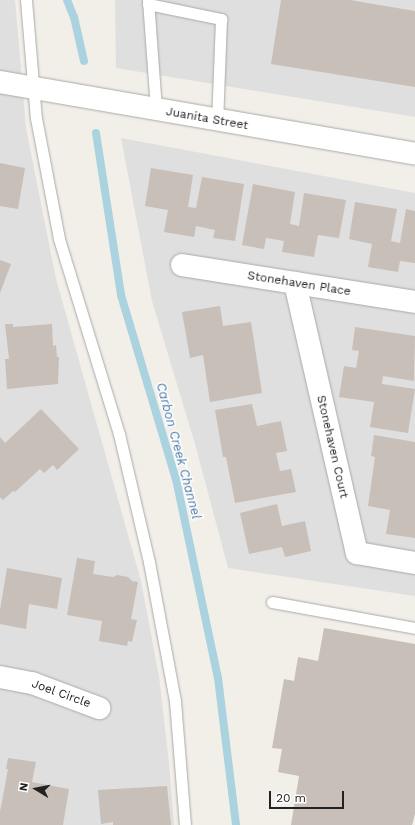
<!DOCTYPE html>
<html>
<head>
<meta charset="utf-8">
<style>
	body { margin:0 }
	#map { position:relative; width:415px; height:825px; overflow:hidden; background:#f2efe9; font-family:"Work Sans",sans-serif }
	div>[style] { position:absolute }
	.residential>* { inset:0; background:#e0dfdf }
	.stream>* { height:8px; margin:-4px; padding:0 4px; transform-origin:4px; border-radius:4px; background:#aad3df }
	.building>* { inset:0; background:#c7bfb8 }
	.roads { filter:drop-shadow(0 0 1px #a9a9a9) drop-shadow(0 0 1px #a9a9a9) }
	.lane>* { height:11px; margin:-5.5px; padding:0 5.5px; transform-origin:5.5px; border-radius:5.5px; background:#fff }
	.street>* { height:22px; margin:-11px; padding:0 11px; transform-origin:11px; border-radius:11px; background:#fff }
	span { translate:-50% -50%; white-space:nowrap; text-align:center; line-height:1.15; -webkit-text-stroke:3px #fff; paint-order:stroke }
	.street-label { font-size:12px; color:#222 }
	.water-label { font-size:13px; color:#4a7aab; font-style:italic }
	.north { position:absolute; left:16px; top:769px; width:40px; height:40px; -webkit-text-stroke:3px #fff; paint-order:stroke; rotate:280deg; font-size:11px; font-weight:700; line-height:16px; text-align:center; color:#222 }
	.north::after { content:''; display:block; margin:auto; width:14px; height:18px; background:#222; clip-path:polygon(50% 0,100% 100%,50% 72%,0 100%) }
	.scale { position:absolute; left:269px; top:791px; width:75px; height:18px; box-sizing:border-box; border:2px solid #222; border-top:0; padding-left:5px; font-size:12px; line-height:14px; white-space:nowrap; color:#222; -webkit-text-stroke:3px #fff; paint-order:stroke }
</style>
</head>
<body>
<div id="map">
	<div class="residential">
		<i style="clip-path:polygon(0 0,15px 0,26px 128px,56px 279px,141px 581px,159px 676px,169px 763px,174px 825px,0 825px)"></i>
		<i style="clip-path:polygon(115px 0,415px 0,415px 117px,116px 68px)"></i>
		<i style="clip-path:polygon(121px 138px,415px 193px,415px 596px,228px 568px,195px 444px,152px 301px)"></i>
	</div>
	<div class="stream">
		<i style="left:67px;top:0;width:18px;rotate:68deg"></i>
		<i style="left:74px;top:17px;width:45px;rotate:77.2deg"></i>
		<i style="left:96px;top:133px;width:164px;rotate:81.2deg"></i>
		<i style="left:121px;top:295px;width:192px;rotate:73.4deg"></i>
		<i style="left:176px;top:479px;width:203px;rotate:78.1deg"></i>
		<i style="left:218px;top:678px;width:148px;rotate:83deg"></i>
	</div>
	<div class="building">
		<i style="clip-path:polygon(281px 0,350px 0,415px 11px,415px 87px,271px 64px)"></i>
		<i style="clip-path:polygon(0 163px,25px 168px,18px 209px,0 206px)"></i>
		<i style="clip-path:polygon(151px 168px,193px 175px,188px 207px,196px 208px,202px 177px,244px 184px,235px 241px,213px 238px,215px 230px,196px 226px,194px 237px,164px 232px,168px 210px,145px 206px)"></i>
		<i style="clip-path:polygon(253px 184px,295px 192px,290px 224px,299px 226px,304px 193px,346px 200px,339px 238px,318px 235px,314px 257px,282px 252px,284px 241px,266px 238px,264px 249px,242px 245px)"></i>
		<i style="clip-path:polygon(355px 202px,397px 209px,391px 241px,400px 243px,406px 209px,415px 211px,415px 263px,400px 261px,398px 272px,368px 267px,372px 244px,349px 239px)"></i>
		<i style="clip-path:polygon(0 260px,11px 264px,0 293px)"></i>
		<i style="clip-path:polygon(220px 306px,223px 326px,251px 322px,262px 393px,210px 402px,203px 355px,190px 358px,182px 312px)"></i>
		<i style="clip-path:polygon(5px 324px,13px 324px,13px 327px,52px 324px,53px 346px,56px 345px,57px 357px,59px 357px,58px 384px,7px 389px,5px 359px,9px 359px)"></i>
		<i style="clip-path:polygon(355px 327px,415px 336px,414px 381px,383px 376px,382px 384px,415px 389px,408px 433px,370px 427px,374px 402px,339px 397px,344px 366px,356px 368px,359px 351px,352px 350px)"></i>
		<i style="clip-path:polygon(252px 404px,257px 426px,281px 421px,287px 451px,276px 453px,280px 471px,291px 469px,296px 492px,235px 503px,226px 457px,223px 457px,215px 410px)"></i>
		<i style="clip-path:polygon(41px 409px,79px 449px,57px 470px,53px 465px,44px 473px,40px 469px,15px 492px,13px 491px,3px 500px,0 497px,0 437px,5px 443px)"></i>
		<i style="clip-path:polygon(374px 435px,415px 442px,415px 538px,386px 534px,390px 510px,368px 506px,375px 457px,371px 456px)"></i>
		<i style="clip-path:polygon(277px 504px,282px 526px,305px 521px,311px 551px,285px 557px,282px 547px,249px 554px,240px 513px)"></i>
		<i style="clip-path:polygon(77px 558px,95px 561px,93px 574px,113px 577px,117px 575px,128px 577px,132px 581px,138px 582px,131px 619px,137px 620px,132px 642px,128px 641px,127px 646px,99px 641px,102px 621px,67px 615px)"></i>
		<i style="clip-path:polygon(7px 568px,62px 578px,57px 609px,29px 604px,26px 629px,0 624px,0 610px)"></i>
		<i style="clip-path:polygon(324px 628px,415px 644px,415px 814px,412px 825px,291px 825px,299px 776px,278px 772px,282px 749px,272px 748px,284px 679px,294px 681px,298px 657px,318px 661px)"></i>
		<i style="clip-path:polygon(8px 758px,36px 762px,32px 782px,69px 789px,63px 825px,0 825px,0 812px,8px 769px,6px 769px)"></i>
		<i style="clip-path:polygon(167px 786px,171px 825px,113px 825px,113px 822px,101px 824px,98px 790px)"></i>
	</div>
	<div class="roads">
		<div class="lane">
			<i style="left:26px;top:0;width:118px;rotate:85.2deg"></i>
			<i style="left:36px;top:118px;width:123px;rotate:79.2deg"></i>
			<i style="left:59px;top:239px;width:204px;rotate:72.9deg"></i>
			<i style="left:119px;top:434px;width:131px;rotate:76.8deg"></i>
			<i style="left:149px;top:562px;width:141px;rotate:79.4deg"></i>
			<i style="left:175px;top:701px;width:124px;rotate:85.4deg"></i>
			<i style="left:148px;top:0;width:110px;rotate:85.8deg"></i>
			<i style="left:148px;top:4px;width:75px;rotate:11.6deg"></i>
			<i style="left:221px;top:19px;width:102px;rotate:92.2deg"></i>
			<i style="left:272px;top:602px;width:145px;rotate:10.3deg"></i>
		</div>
		<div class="street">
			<i style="left:0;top:82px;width:421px;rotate:9.8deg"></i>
			<i style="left:182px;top:265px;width:236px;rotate:9deg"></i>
			<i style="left:295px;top:283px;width:277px;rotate:77.1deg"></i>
			<i style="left:357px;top:553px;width:59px;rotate:9.8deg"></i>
			<i style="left:0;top:677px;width:33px;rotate:11deg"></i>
			<i style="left:32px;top:683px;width:72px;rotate:20.5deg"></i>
		</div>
	</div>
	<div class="street-label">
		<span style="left:207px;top:119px;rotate:10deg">Juanita Street</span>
		<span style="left:299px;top:284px;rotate:9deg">Stonehaven Place</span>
		<span style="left:332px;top:447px;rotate:77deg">Stonehaven Court</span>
		<span style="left:61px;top:694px;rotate:20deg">Joel Circle</span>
	</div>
	<div class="water-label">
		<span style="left:178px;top:451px;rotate:75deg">Carbon Creek Channel</span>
	</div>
	<div class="north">N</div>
	<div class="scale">20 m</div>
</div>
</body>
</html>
